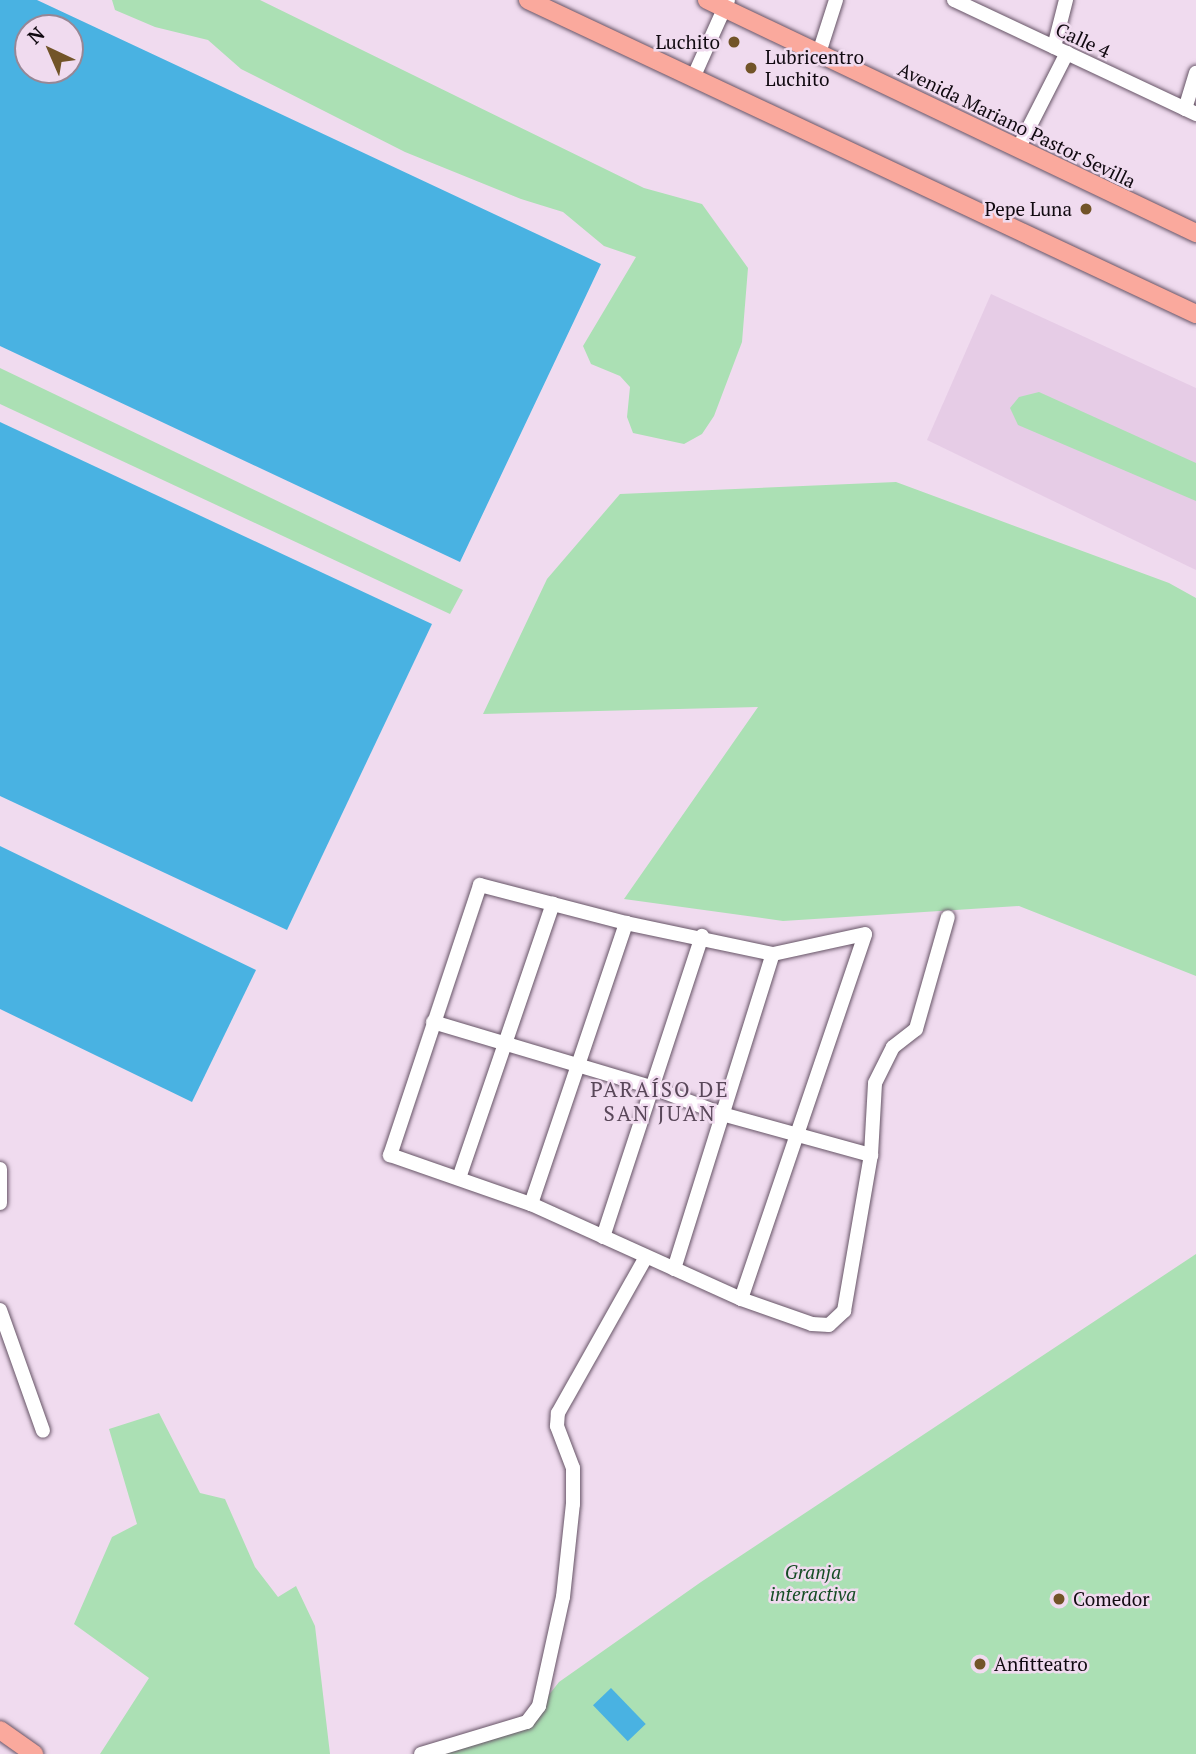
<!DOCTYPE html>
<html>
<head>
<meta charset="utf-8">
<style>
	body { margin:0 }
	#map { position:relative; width:1196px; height:1754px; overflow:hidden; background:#f0dbef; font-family:"PT Serif",serif }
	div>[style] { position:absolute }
	.built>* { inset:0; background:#e6cce6 }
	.green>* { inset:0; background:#abe0b4 }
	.water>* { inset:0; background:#49b2e2; transform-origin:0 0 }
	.roads { filter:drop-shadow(0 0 2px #665466) drop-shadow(0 0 2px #665466) }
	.minor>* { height:14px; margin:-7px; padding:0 7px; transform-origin:7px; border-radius:7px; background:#fff }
	.major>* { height:18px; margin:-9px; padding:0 9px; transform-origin:9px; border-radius:9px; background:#faa99d }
	.dots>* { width:19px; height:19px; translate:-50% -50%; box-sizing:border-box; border:4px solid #f0dbef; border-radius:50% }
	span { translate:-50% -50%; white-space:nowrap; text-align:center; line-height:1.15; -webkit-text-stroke:5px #f0dbef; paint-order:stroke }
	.street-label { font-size:19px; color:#100910 }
	.poi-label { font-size:19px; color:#100910 }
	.right { translate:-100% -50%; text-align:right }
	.left { translate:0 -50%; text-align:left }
	.park-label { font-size:19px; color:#154c24; font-style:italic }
	.neighbourhood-label { font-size:21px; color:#594759; letter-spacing:2px }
	.north { position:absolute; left:14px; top:14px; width:70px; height:70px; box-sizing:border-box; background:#f0dbef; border:2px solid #968796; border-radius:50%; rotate:316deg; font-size:19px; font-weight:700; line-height:28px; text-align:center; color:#100910 }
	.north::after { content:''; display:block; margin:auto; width:24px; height:32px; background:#725428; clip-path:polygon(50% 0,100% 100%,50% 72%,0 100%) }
</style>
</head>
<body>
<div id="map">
	<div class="built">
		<i style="clip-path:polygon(991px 294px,1196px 388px,1196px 570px,927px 440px)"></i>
	</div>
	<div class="green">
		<i style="clip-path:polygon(112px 0,260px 0,644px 188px,702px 204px,748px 268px,742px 342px,714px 416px,702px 434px,684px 444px,633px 433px,627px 417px,630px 387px,620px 376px,591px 364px,583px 346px,636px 257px,604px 246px,563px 212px,521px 199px,405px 152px,241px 69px,208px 40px,155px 27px,115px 10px)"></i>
		<i style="clip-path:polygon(0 368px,463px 590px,450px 614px,0 404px)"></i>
		<i style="clip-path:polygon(1039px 392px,1196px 463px,1196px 501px,1018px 425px,1010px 408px,1019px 397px)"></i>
		<i style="clip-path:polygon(896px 482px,1169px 583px,1196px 598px,1196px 976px,1019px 906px,783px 921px,624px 899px,758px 707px,483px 714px,547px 579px,620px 494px)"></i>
		<i style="clip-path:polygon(1196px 1254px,1196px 1754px,441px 1754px,521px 1730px,559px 1682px,701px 1582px)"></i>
		<i style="clip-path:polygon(159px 1413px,200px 1493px,225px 1499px,255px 1567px,278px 1597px,296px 1586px,315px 1626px,330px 1754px,100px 1754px,149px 1678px,74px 1624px,112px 1537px,137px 1524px,109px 1429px)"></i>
	</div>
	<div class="water">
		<i style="clip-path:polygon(evenodd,0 0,37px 0,601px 264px,460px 562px,0 346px,0 0,28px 28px,70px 28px,70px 70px,28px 70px,28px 28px)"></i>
		<i style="clip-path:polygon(0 422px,432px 624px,287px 930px,0 796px)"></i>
		<i style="clip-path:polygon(0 846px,256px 970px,192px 1102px,0 1009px)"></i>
		<i style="left:611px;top:1688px;width:50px;height:25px;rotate:46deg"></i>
	</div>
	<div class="roads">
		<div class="minor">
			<i style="left:954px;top:0;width:268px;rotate:25.2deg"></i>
			<i style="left:1054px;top:47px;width:49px;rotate:-75.7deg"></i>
			<i style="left:819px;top:53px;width:56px;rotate:-72.2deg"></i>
			<i style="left:693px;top:78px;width:85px;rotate:-65.8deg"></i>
			<i style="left:1185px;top:109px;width:38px;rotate:-73deg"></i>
			<i style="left:1018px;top:149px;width:108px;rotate:-63deg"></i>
			<i style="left:865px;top:934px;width:94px;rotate:167.7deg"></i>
			<i style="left:773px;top:954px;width:150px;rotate:-168.1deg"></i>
			<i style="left:626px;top:923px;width:151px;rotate:-165.4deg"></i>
			<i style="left:480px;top:885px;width:285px;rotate:108.4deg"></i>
			<i style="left:390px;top:1155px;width:149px;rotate:19.2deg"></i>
			<i style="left:531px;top:1204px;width:230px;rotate:24.3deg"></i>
			<i style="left:741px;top:1299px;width:75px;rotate:19.4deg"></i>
			<i style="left:812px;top:1324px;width:17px;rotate:3deg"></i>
			<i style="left:829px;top:1325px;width:21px;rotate:-43deg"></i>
			<i style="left:844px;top:1311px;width:158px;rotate:-80.2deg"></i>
			<i style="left:871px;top:1155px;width:72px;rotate:-86.8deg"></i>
			<i style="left:875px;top:1083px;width:40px;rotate:-63.4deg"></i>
			<i style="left:893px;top:1047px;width:29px;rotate:-38deg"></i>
			<i style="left:916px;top:1029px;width:116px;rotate:-74.1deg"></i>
			<i style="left:433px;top:1022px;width:227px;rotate:16.6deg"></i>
			<i style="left:651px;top:1087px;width:76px;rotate:20.8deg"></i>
			<i style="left:722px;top:1114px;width:155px;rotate:15.4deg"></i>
			<i style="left:0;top:1169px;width:34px;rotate:90deg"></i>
			<i style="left:459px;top:1178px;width:290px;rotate:-71.1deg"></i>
			<i style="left:531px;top:1204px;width:297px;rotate:-71.3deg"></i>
			<i style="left:603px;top:1237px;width:317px;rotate:-71.8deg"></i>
			<i style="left:674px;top:1269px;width:330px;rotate:-72.6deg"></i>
			<i style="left:741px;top:1299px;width:385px;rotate:-71.2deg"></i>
			<i style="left:0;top:1310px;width:128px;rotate:70.4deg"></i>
			<i style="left:421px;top:1754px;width:111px;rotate:-16.8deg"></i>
			<i style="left:527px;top:1722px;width:20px;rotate:-53deg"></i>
			<i style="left:539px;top:1706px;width:112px;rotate:-77.6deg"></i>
			<i style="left:563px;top:1597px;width:94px;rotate:-83.9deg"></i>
			<i style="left:573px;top:1504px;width:36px;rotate:-90deg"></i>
			<i style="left:573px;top:1468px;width:45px;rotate:-110.9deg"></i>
			<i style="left:557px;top:1426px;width:13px;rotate:-86deg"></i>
			<i style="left:558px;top:1413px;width:179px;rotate:-60.6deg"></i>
		</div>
		<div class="major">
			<i style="left:528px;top:0;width:738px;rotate:25.18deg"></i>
			<i style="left:707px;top:0;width:542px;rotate:25.48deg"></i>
			<i style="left:0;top:1730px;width:42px;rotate:35.2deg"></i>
		</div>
	</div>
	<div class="dots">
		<i style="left:734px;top:42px;background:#725428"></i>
		<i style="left:751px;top:68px;background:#725428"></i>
		<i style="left:1086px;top:209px;background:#725428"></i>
		<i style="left:1059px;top:1599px;background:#725428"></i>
		<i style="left:980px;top:1664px;background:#725428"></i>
	</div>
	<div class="street-label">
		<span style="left:1083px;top:40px;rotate:25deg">Calle 4</span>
		<span style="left:1017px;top:125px;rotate:26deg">Avenida Mariano Pastor Sevilla</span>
	</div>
	<div class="poi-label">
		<span class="right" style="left:720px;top:42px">Luchito</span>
		<span class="left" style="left:765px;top:68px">Lubricentro<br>Luchito</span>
		<span class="right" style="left:1072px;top:209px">Pepe Luna</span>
		<span class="left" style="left:1073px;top:1599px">Comedor</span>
		<span class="left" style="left:994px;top:1664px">Anfitteatro</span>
	</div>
	<div class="park-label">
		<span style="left:813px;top:1583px">Granja<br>interactiva</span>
	</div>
	<div class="neighbourhood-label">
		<span style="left:660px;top:1101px">PARAÍSO DE<br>SAN JUAN</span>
	</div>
	<div class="north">N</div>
</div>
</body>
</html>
